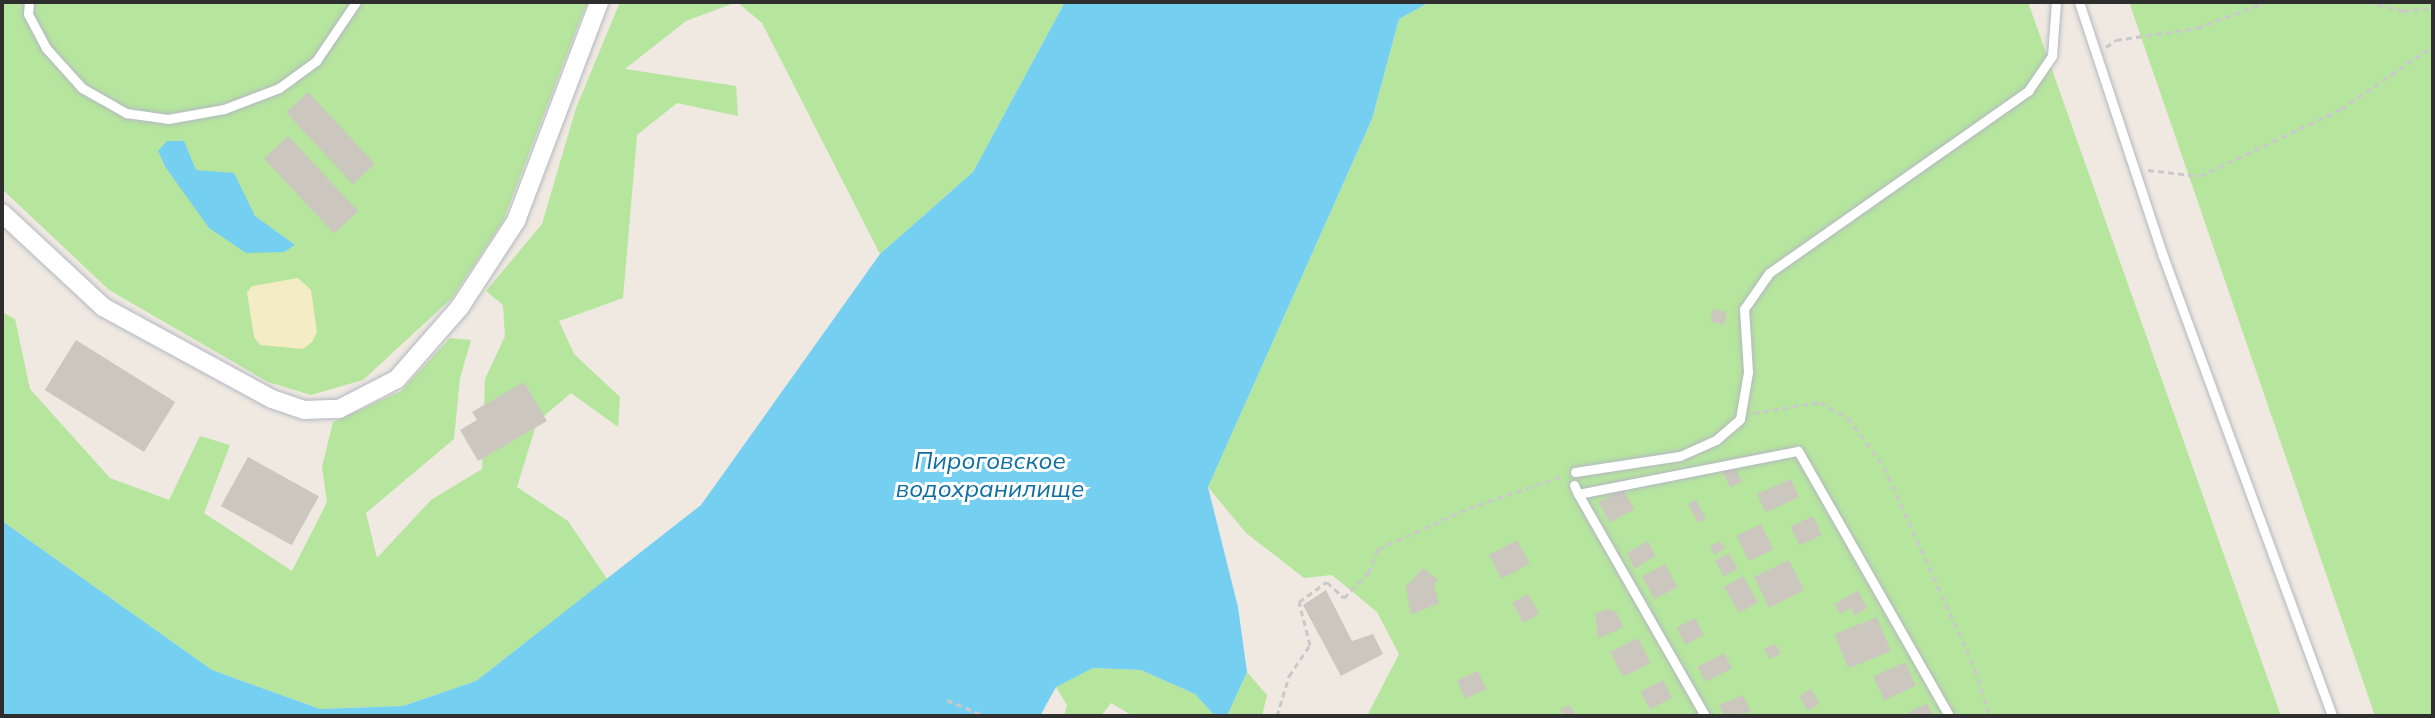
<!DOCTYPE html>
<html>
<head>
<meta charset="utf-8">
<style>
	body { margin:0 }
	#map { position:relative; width:2435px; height:718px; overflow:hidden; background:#efe9e1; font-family:Mulish,sans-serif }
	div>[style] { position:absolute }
	.green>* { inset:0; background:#b6e59e }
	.sand>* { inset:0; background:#f3ecc5 }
	.water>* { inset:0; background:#75cff0 }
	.building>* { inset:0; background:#cbc7bf; transform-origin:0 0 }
	.path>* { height:3px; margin-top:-1.5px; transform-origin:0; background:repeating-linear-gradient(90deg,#c9c9c9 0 6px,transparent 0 10px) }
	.roads { filter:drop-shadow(0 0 2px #b4b7c1) drop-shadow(0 0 2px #b4b7c1) }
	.lane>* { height:9px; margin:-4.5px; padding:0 4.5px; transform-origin:4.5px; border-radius:4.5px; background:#fff }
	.street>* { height:18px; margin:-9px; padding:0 9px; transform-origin:9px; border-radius:9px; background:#fff }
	span { translate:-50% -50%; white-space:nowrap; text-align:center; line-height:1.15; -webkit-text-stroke:6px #fff; paint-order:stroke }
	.water-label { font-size:24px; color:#0d6fa3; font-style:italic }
	.frame { position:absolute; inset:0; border:4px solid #2e2e2e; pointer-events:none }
</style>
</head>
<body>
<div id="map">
	<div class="green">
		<i style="clip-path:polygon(2px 2px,587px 2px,503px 221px,452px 298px,363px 380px,311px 395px,268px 382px,109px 290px,2px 189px)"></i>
		<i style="clip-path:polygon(620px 2px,1065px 2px,973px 172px,880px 254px,762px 23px,737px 2px,686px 21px,625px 69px,736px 86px,738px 116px,677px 103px,637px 135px,623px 298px,559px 321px,574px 354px,620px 397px,618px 427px,571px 393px,537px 422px,517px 487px,568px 521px,607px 579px,476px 681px,403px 706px,320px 709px,212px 670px,2px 521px,2px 312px,15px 319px,30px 389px,110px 478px,169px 500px,200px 436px,230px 445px,204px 513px,292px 571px,327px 502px,322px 467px,333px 422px,401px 391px,450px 338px,471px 340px,460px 378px,454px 439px,366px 513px,377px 558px,431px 500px,482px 469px,485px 379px,505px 336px,503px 305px,486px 291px,542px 224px,576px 108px)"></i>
		<i style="clip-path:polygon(1430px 2px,2028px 2px,2281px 716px,1367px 716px,1399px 654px,1377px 612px,1332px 575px,1304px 578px,1246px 533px,1208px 487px,1372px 119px,1399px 19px)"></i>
		<i style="clip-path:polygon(2129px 2px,2433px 2px,2433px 716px,2375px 716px)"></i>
		<i style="clip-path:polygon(1092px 668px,1141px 670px,1195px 694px,1215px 716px,1133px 716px,1111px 703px,1101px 716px,1064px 716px,1067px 705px,1056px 687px)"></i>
		<i style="clip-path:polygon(1247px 672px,1267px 695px,1262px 716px,1227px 716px)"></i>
	</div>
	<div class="sand">
		<i style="clip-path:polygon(298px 278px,311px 290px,317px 332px,312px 342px,303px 349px,260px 345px,254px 337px,247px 292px,252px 286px)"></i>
	</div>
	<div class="water">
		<i style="clip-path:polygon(1065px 2px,1430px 2px,1399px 19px,1372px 119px,1208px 487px,1238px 607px,1247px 672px,1227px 716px,1215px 716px,1195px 694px,1141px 670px,1093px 668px,1056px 687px,1040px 716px,2px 716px,2px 521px,212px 670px,320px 709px,403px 706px,476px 681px,701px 505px,880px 254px,973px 172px)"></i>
		<i style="clip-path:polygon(167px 141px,184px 141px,196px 170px,234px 173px,255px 216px,295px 245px,284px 252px,246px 253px,209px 228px,166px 168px,158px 151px)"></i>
	</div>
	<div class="building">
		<i style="left:308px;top:92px;width:98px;height:30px;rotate:47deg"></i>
		<i style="left:288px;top:136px;width:103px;height:33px;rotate:47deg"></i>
		<i style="left:1713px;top:309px;width:14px;height:13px;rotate:12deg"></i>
		<i style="left:76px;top:340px;width:117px;height:59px;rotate:32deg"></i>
		<i style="clip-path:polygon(524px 382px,547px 421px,478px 461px,460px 430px,477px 420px,472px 412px)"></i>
		<i style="left:248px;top:457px;width:81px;height:56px;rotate:29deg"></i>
		<i style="left:1733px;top:464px;width:20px;height:13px;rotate:63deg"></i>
		<i style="left:1791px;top:479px;width:20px;height:37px;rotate:66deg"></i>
		<i style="left:1623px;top:489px;width:23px;height:28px;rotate:61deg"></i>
		<i style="left:1696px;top:500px;width:21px;height:9px;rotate:62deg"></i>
		<i style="left:1813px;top:516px;width:21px;height:25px;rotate:65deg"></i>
		<i style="left:1761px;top:524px;width:28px;height:27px;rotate:64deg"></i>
		<i style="left:1517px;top:540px;width:27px;height:32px;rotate:62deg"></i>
		<i style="clip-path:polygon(1648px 541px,1655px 556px,1634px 569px,1627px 553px)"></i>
		<i style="clip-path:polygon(1720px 541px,1725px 548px,1715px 555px,1710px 546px)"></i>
		<i style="left:1729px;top:553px;width:18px;height:16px;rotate:61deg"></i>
		<i style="left:1789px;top:560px;width:34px;height:39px;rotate:64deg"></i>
		<i style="left:1665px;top:564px;width:26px;height:26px;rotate:62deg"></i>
		<i style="clip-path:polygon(1423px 568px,1438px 580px,1434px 586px,1439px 603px,1411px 615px,1406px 587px)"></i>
		<i style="left:1743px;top:576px;width:30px;height:22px;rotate:60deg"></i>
		<i style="clip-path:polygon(1326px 590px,1352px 641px,1373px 634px,1383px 654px,1341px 676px,1303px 605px)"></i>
		<i style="clip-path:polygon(1858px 590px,1867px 608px,1854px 616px,1851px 608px,1840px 614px,1835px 604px)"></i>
		<i style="left:1528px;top:594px;width:23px;height:18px;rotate:61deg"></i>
		<i style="clip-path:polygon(1608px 609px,1616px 612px,1623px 627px,1598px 639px,1595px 614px)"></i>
		<i style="left:1877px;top:617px;width:37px;height:46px;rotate:68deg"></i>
		<i style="left:1695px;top:618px;width:19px;height:21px;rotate:62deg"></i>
		<i style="left:1638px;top:638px;width:28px;height:31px;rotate:63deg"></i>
		<i style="clip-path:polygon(1775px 644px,1781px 654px,1769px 659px,1764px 649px)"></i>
		<i style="left:1724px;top:653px;width:17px;height:30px;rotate:62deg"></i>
		<i style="left:1905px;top:662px;width:26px;height:35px;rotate:65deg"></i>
		<i style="left:1478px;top:671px;width:20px;height:23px;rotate:66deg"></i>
		<i style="left:1663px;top:680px;width:20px;height:25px;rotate:63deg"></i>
		<i style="left:1811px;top:689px;width:17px;height:14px;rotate:59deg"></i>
		<i style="clip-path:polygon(1743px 695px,1751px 712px,1724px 716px,1719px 705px)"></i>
		<i style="clip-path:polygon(1927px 703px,1934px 716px,1907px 716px,1906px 714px)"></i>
		<i style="clip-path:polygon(1570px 705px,1576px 716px,1564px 716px,1560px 709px)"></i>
	</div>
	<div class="path">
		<i style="left:2368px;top:2px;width:36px;rotate:14deg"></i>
		<i style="left:2403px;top:11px;width:30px;rotate:-6deg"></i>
		<i style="left:2106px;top:47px;width:12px;rotate:-35deg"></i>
		<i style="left:2116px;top:40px;width:82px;rotate:-8.4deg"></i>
		<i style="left:2197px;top:28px;width:75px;rotate:-20.4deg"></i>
		<i style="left:2148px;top:170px;width:52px;rotate:6.6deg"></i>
		<i style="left:2200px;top:176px;width:156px;rotate:-25.4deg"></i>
		<i style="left:2341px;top:109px;width:112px;rotate:-34.4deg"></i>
		<i style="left:1753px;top:413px;width:68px;rotate:-9.3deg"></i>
		<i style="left:1820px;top:402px;width:32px;rotate:30deg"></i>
		<i style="left:1848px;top:418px;width:61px;rotate:53.7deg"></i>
		<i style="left:1884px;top:467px;width:222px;rotate:65.7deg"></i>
		<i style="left:1975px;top:669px;width:49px;rotate:72.3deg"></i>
		<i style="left:947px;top:700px;width:41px;rotate:22.8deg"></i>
		<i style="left:1277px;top:716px;width:42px;rotate:-73.3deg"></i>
		<i style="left:1289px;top:676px;width:37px;rotate:-56deg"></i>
		<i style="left:1310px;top:645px;width:44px;rotate:-104.3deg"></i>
		<i style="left:1299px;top:602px;width:34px;rotate:-36deg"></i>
		<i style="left:1327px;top:582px;width:23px;rotate:43deg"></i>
		<i style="left:1344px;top:598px;width:35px;rotate:-46deg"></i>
		<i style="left:1368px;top:573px;width:26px;rotate:-67deg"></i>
		<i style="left:1378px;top:549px;width:100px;rotate:-24.3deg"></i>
		<i style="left:1469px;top:508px;width:98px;rotate:-19deg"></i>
	</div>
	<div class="roads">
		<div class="lane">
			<i style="left:29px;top:2px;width:12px;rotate:95deg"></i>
			<i style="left:28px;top:14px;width:38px;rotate:62deg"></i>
			<i style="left:46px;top:48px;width:54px;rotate:48deg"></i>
			<i style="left:82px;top:88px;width:51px;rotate:29.6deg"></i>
			<i style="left:126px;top:113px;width:42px;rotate:8.1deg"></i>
			<i style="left:168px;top:119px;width:57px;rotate:-10.1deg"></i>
			<i style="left:224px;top:109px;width:59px;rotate:-20.9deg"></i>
			<i style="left:279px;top:88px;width:46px;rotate:-36.1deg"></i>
			<i style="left:316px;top:61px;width:71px;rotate:-55.9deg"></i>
			<i style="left:2079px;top:2px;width:268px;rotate:71.7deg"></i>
			<i style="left:2163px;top:256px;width:490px;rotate:69.8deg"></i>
			<i style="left:1575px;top:472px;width:106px;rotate:-8.7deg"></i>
			<i style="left:1680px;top:456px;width:39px;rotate:-24deg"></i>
			<i style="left:1716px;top:440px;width:32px;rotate:-41deg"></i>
			<i style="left:1740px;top:419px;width:48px;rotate:-80.3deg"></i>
			<i style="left:1748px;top:372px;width:63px;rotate:-93.6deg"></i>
			<i style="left:1744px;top:309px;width:44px;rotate:-55.2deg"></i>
			<i style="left:1769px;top:273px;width:317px;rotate:-35.1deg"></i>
			<i style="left:2028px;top:91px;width:42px;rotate:-55.6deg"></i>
			<i style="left:2052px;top:56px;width:54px;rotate:-85.8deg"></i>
			<i style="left:1574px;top:485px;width:10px;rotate:66deg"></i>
			<i style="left:1578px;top:494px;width:224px;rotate:-11.1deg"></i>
			<i style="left:1798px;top:451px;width:305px;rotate:60.3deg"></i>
			<i style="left:1578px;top:494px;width:256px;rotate:60.2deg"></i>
		</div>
		<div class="street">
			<i style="left:2px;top:213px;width:138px;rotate:42.9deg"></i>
			<i style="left:103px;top:307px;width:192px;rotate:28.6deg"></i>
			<i style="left:272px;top:399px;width:34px;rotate:19deg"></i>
			<i style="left:304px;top:410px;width:35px;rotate:-2deg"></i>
			<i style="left:339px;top:409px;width:65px;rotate:-27.3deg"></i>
			<i style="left:397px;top:379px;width:96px;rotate:-48.8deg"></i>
			<i style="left:460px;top:307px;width:103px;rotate:-56.9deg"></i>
			<i style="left:516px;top:221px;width:234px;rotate:-69.2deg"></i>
		</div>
	</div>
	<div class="water-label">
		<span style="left:990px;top:475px">Пироговское<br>водохранилище</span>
	</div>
	<div class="frame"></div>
</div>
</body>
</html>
